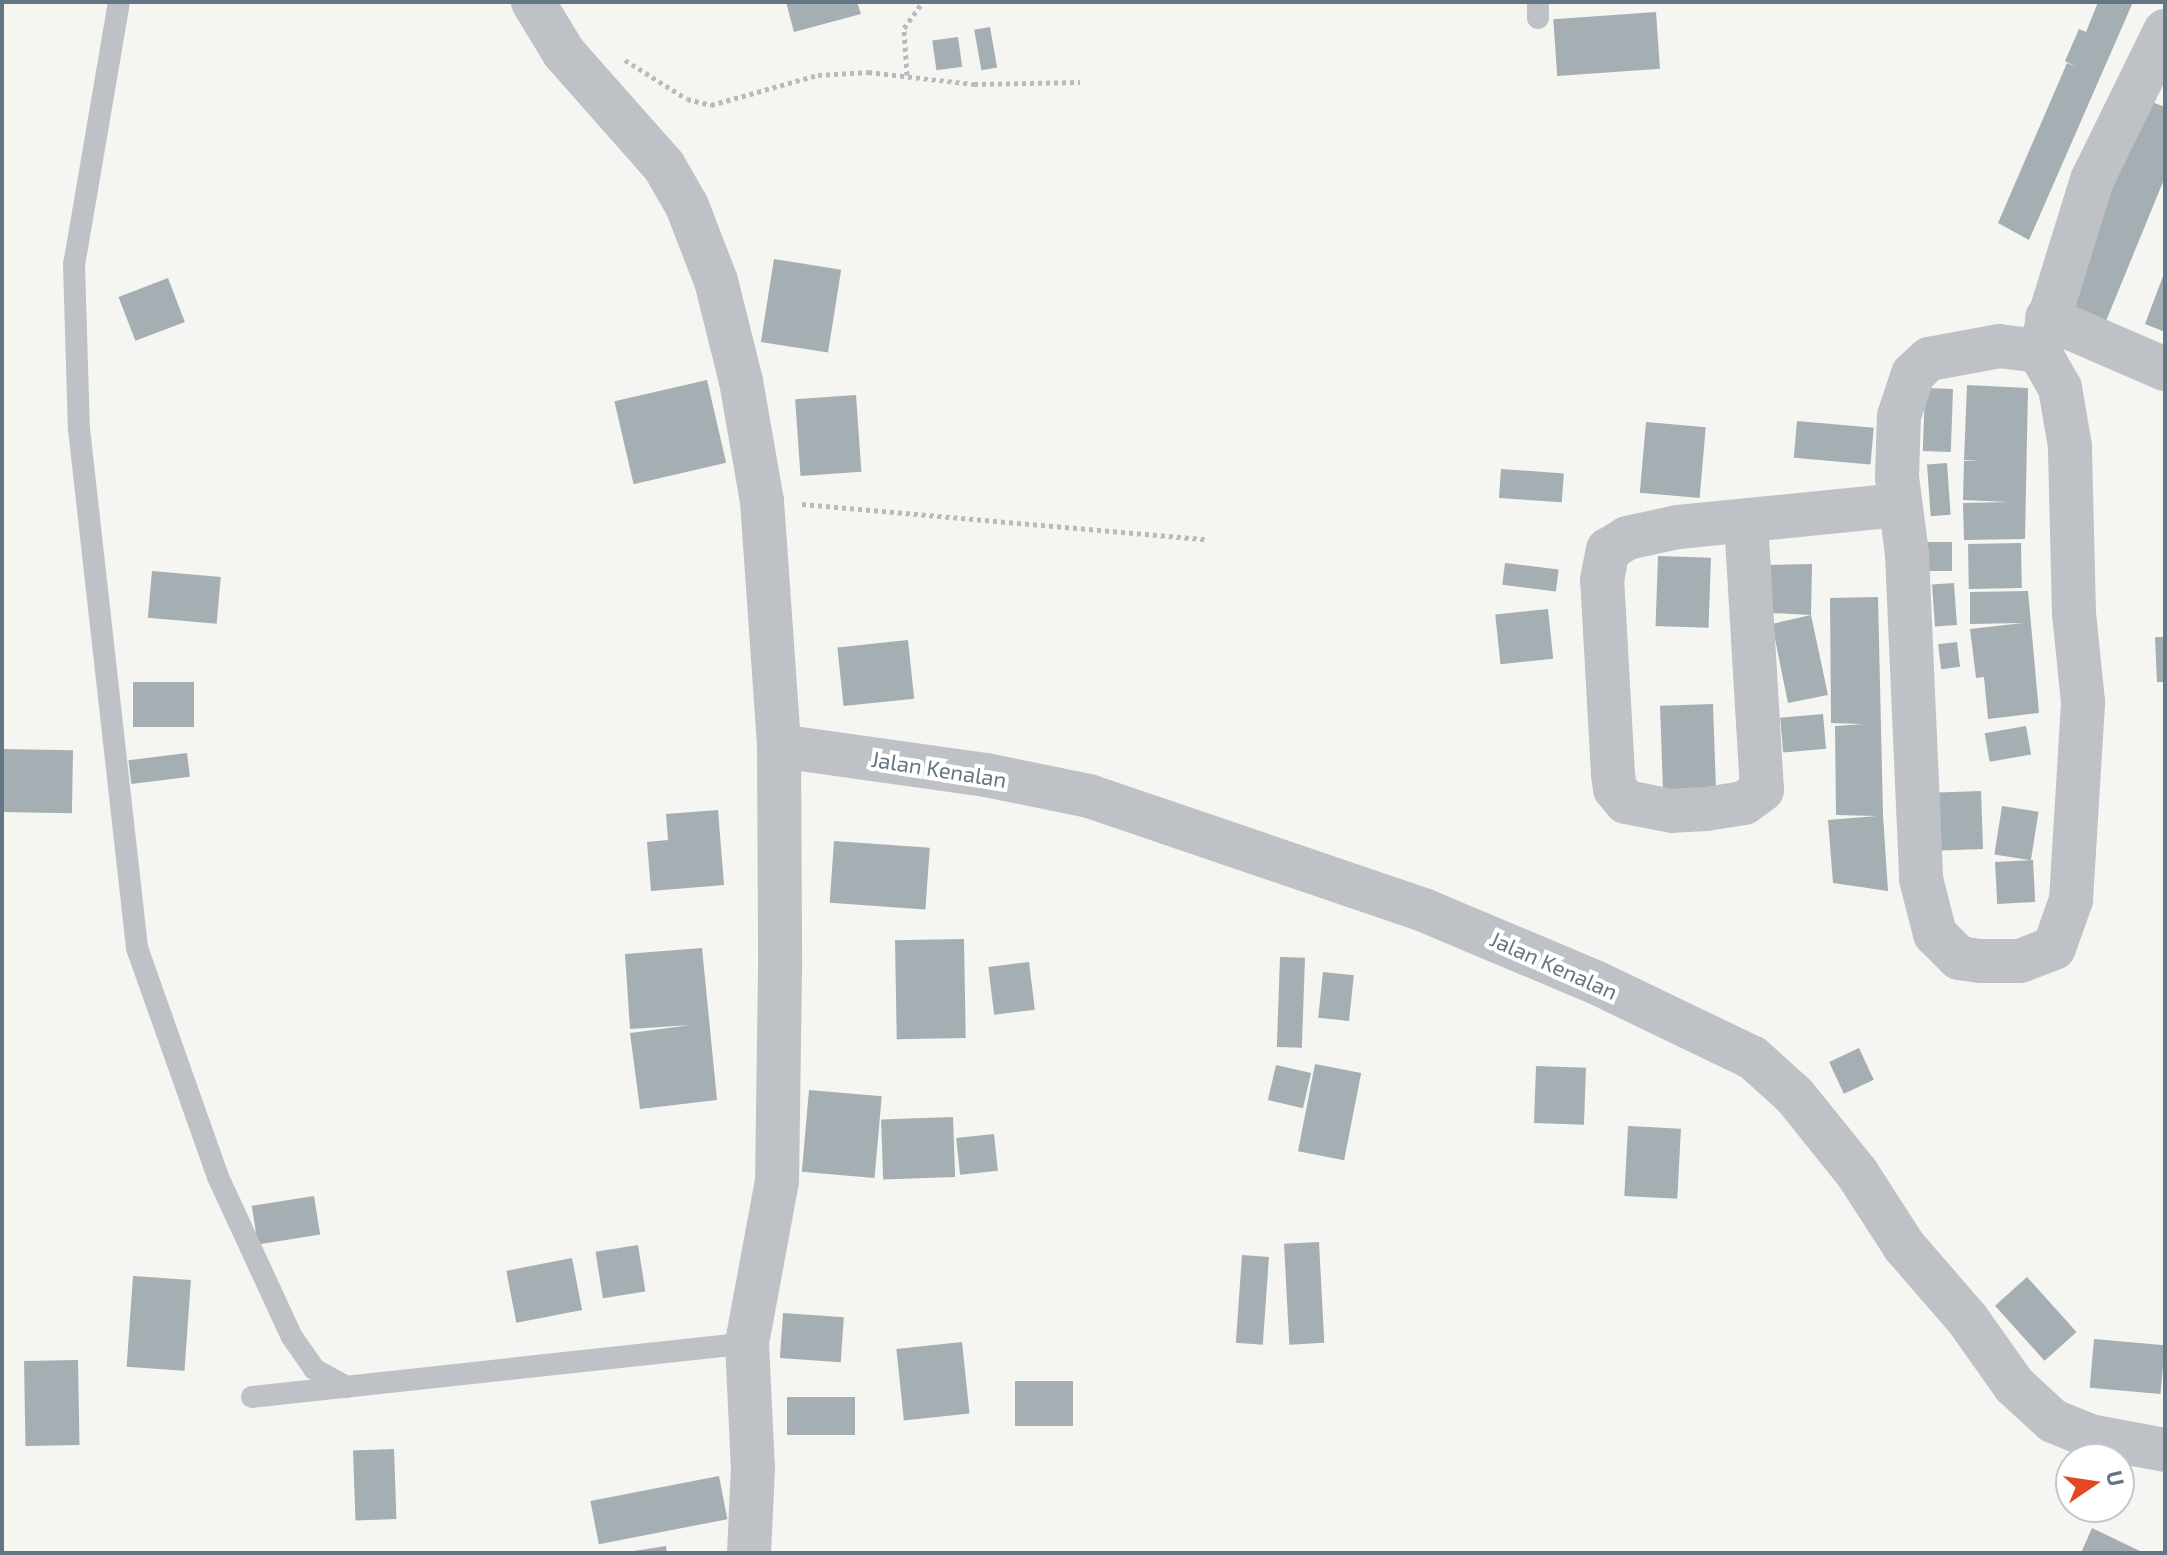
<!DOCTYPE html>
<html>
<head>
<meta charset="utf-8">
<style>
	body { margin:0 }
	#map { position:relative; width:2167px; height:1555px; overflow:hidden; background:#f5f5f2; font-family:"Exo 2",sans-serif }
	div>[style] { position:absolute }
	.building>* { inset:0; background:#a5aeb3; transform-origin:0 0 }
	.path>* { height:5px; margin-top:-2.5px; transform-origin:0; background:repeating-linear-gradient(90deg,#b8bbbd 0 4px,transparent 0 8px) }
	.lane>* { height:22px; margin:-11px; padding:0 11px; transform-origin:11px; border-radius:11px; background:#bec2c6 }
	.street>* { height:44px; margin:-22px; padding:0 22px; transform-origin:22px; border-radius:22px; background:#bec2c6 }
	span { translate:-50% -50%; white-space:nowrap; text-align:center; line-height:1.15; -webkit-text-stroke:8px #fff; paint-order:stroke }
	.street-label { font-size:22px; color:#647683 }
	.frame { position:absolute; inset:0; border:4px solid #647683; pointer-events:none }
	.north { position:absolute; left:2055px; top:1443px; width:80px; height:80px; box-sizing:border-box; background:#fff; border:2px solid #c1c8cd; border-radius:50%; rotate:77deg; font-size:22px; font-weight:700; line-height:32px; text-align:center; color:#647683 }
	.north::after { content:''; display:block; margin:auto; width:28px; height:36px; background:#e34824; clip-path:polygon(50% 0,100% 100%,50% 72%,0 100%) }
</style>
</head>
<body>
<div id="map">
	<div class="building">
		<i style="clip-path:polygon(786px 2px,857px 2px,861px 14px,794px 32px)"></i>
		<i style="clip-path:polygon(2098px 2px,2133px 2px,2029px 240px,1998px 223px,2067px 63px,2076px 67px,2065px 61px,2079px 29px,2086px 32px)"></i>
		<i style="left:1656px;top:12px;width:57px;height:103px;rotate:86deg"></i>
		<i style="left:990px;top:27px;width:41px;height:16px;rotate:80deg"></i>
		<i style="left:958px;top:37px;width:30px;height:26px;rotate:82deg"></i>
		<i style="clip-path:polygon(2139px 97px,2165px 107px,2165px 177px,2106px 321px,2056px 300px)"></i>
		<i style="left:774px;top:259px;width:68px;height:84px;rotate:9deg"></i>
		<i style="clip-path:polygon(2165px 271px,2165px 332px,2145px 324px)"></i>
		<i style="left:168px;top:278px;width:47px;height:53px;rotate:69deg"></i>
		<i style="left:707px;top:380px;width:85px;height:95px;rotate:77deg"></i>
		<i style="clip-path:polygon(1967px 385px,2028px 388px,2025px 539px,1964px 540px,1963px 503px,2009px 502px,1963px 500px,1964px 461px,1978px 461px,1964px 460px)"></i>
		<i style="left:1925px;top:388px;width:28px;height:63px;rotate:2deg"></i>
		<i style="left:856px;top:395px;width:77px;height:61px;rotate:86deg"></i>
		<i style="left:1797px;top:421px;width:77px;height:37px;rotate:5deg"></i>
		<i style="left:1646px;top:422px;width:60px;height:71px;rotate:5deg"></i>
		<i style="left:1947px;top:463px;width:52px;height:20px;rotate:86deg"></i>
		<i style="left:1501px;top:469px;width:63px;height:29px;rotate:4deg"></i>
		<i style="left:1925px;top:542px;width:27px;height:29px"></i>
		<i style="left:2021px;top:543px;width:45px;height:53px;rotate:89deg"></i>
		<i style="left:1658px;top:556px;width:53px;height:70px;rotate:2deg"></i>
		<i style="left:1505px;top:563px;width:54px;height:22px;rotate:7deg"></i>
		<i style="clip-path:polygon(1812px 564px,1811px 615px,1828px 695px,1788px 703px,1772px 624px,1811px 615px,1771px 613px,1770px 565px)"></i>
		<i style="left:152px;top:571px;width:69px;height:47px;rotate:5deg"></i>
		<i style="left:1954px;top:583px;width:42px;height:22px;rotate:86deg"></i>
		<i style="clip-path:polygon(2028px 591px,2039px 713px,1988px 719px,1984px 677px,1976px 678px,1970px 629px,2023px 623px,1970px 624px,1970px 592px)"></i>
		<i style="clip-path:polygon(1878px 597px,1883px 815px,1888px 891px,1833px 883px,1828px 820px,1877px 816px,1836px 815px,1835px 726px,1864px 724px,1831px 723px,1830px 598px)"></i>
		<i style="left:1548px;top:609px;width:50px;height:53px;rotate:84deg"></i>
		<i style="clip-path:polygon(2155px 637px,2165px 637px,2165px 682px,2157px 682px)"></i>
		<i style="left:908px;top:640px;width:59px;height:71px;rotate:84deg"></i>
		<i style="left:1957px;top:642px;width:25px;height:19px;rotate:83deg"></i>
		<i style="left:133px;top:682px;width:61px;height:45px"></i>
		<i style="left:1713px;top:704px;width:101px;height:53px;rotate:88deg"></i>
		<i style="left:1823px;top:714px;width:35px;height:43px;rotate:85deg"></i>
		<i style="left:2026px;top:726px;width:29px;height:42px;rotate:80deg"></i>
		<i style="left:2px;top:749px;width:71px;height:63px;rotate:1deg"></i>
		<i style="left:187px;top:753px;width:24px;height:59px;rotate:83deg"></i>
		<i style="left:1981px;top:791px;width:58px;height:42px;rotate:88deg"></i>
		<i style="left:2002px;top:806px;width:37px;height:49px;rotate:9deg"></i>
		<i style="clip-path:polygon(718px 810px,724px 885px,651px 891px,647px 842px,668px 840px,666px 814px)"></i>
		<i style="left:834px;top:841px;width:96px;height:62px;rotate:4deg"></i>
		<i style="left:2033px;top:860px;width:42px;height:38px;rotate:87deg"></i>
		<i style="left:964px;top:939px;width:99px;height:69px;rotate:89deg"></i>
		<i style="clip-path:polygon(702px 948px,717px 1100px,640px 1109px,630px 1033px,691px 1025px,630px 1029px,625px 954px)"></i>
		<i style="left:1280px;top:957px;width:25px;height:90px;rotate:2deg"></i>
		<i style="left:1029px;top:962px;width:48px;height:41px;rotate:83deg"></i>
		<i style="left:1323px;top:972px;width:31px;height:46px;rotate:6deg"></i>
		<i style="left:1859px;top:1048px;width:35px;height:33px;rotate:65deg"></i>
		<i style="left:1315px;top:1064px;width:47px;height:89px;rotate:11deg"></i>
		<i style="left:1276px;top:1065px;width:36px;height:36px;rotate:13deg"></i>
		<i style="left:1536px;top:1066px;width:50px;height:57px;rotate:2deg"></i>
		<i style="left:809px;top:1090px;width:73px;height:82px;rotate:5deg"></i>
		<i style="left:953px;top:1117px;width:60px;height:72px;rotate:88deg"></i>
		<i style="left:1628px;top:1126px;width:53px;height:70px;rotate:3deg"></i>
		<i style="left:994px;top:1134px;width:37px;height:38px;rotate:84deg"></i>
		<i style="left:314px;top:1196px;width:39px;height:63px;rotate:81deg"></i>
		<i style="left:1319px;top:1242px;width:101px;height:35px;rotate:87deg"></i>
		<i style="left:638px;top:1245px;width:47px;height:43px;rotate:81deg"></i>
		<i style="left:1242px;top:1255px;width:27px;height:88px;rotate:4deg"></i>
		<i style="left:572px;top:1258px;width:53px;height:67px;rotate:79deg"></i>
		<i style="left:133px;top:1276px;width:58px;height:91px;rotate:4deg"></i>
		<i style="left:2027px;top:1277px;width:74px;height:43px;rotate:48deg"></i>
		<i style="left:783px;top:1313px;width:61px;height:45px;rotate:4deg"></i>
		<i style="left:2094px;top:1339px;width:71px;height:49px;rotate:5deg"></i>
		<i style="left:962px;top:1342px;width:72px;height:66px;rotate:84deg"></i>
		<i style="left:78px;top:1360px;width:85px;height:54px;rotate:89deg"></i>
		<i style="left:1073px;top:1381px;width:45px;height:58px;rotate:90deg"></i>
		<i style="left:855px;top:1397px;width:38px;height:68px;rotate:90deg"></i>
		<i style="left:394px;top:1449px;width:70px;height:41px;rotate:88deg"></i>
		<i style="left:719px;top:1476px;width:44px;height:131px;rotate:79deg"></i>
		<i style="clip-path:polygon(2092px 1528px,2144px 1553px,2081px 1553px)"></i>
		<i style="clip-path:polygon(666px 1546px,667px 1553px,634px 1553px,634px 1551px)"></i>
	</div>
	<div class="path">
		<i style="left:625px;top:60px;width:73px;rotate:32.2deg"></i>
		<i style="left:687px;top:99px;width:25px;rotate:14deg"></i>
		<i style="left:711px;top:105px;width:111px;rotate:-15.7deg"></i>
		<i style="left:818px;top:75px;width:50px;rotate:-3.4deg"></i>
		<i style="left:868px;top:72px;width:107px;rotate:6.5deg"></i>
		<i style="left:974px;top:84px;width:106px;rotate:-1.1deg"></i>
		<i style="left:907px;top:75px;width:47px;rotate:-93.7deg"></i>
		<i style="left:904px;top:28px;width:32px;rotate:-54deg"></i>
		<i style="left:802px;top:504px;width:405px;rotate:5deg"></i>
	</div>
	<div class="lane">
		<i style="left:119px;top:2px;width:266px;rotate:99.7deg"></i>
		<i style="left:74px;top:264px;width:165px;rotate:88.3deg"></i>
		<i style="left:79px;top:429px;width:522px;rotate:83.62deg"></i>
		<i style="left:137px;top:948px;width:243px;rotate:70.5deg"></i>
		<i style="left:218px;top:1177px;width:176px;rotate:65.2deg"></i>
		<i style="left:292px;top:1337px;width:39px;rotate:55deg"></i>
		<i style="left:314px;top:1369px;width:37px;rotate:29deg"></i>
		<i style="left:1538px;top:2px;width:16px;rotate:90deg"></i>
		<i style="left:252px;top:1397px;width:498px;rotate:-6.2deg"></i>
	</div>
	<div class="street">
		<i style="left:533px;top:2px;width:60px;rotate:58.7deg"></i>
		<i style="left:564px;top:53px;width:151px;rotate:48.5deg"></i>
		<i style="left:664px;top:166px;width:46px;rotate:60.1deg"></i>
		<i style="left:687px;top:206px;width:80px;rotate:68.9deg"></i>
		<i style="left:716px;top:281px;width:103px;rotate:76deg"></i>
		<i style="left:741px;top:381px;width:122px;rotate:80.1deg"></i>
		<i style="left:762px;top:501px;width:246px;rotate:86deg"></i>
		<i style="left:779px;top:746px;width:224px;rotate:89.7deg"></i>
		<i style="left:780px;top:970px;width:211px;rotate:90.8deg"></i>
		<i style="left:777px;top:1181px;width:165px;rotate:100.5deg"></i>
		<i style="left:747px;top:1343px;width:125px;rotate:87.3deg"></i>
		<i style="left:753px;top:1468px;width:85px;rotate:92.7deg"></i>
		<i style="left:2047px;top:318px;width:129px;rotate:23.4deg"></i>
		<i style="left:2039px;top:351px;width:39px;rotate:-173deg"></i>
		<i style="left:2000px;top:346px;width:72px;rotate:169.6deg"></i>
		<i style="left:1929px;top:359px;width:22px;rotate:137deg"></i>
		<i style="left:1913px;top:374px;width:44px;rotate:108.4deg"></i>
		<i style="left:1899px;top:416px;width:61px;rotate:91.9deg"></i>
		<i style="left:1897px;top:477px;width:78px;rotate:82.6deg"></i>
		<i style="left:1907px;top:554px;width:325px;rotate:87.5deg"></i>
		<i style="left:1921px;top:879px;width:57px;rotate:75.7deg"></i>
		<i style="left:1935px;top:934px;width:34px;rotate:45deg"></i>
		<i style="left:1959px;top:958px;width:21px;rotate:8deg"></i>
		<i style="left:1980px;top:961px;width:40px"></i>
		<i style="left:2020px;top:961px;width:36px;rotate:-21deg"></i>
		<i style="left:2054px;top:948px;width:51px;rotate:-70.5deg"></i>
		<i style="left:2071px;top:900px;width:198px;rotate:-86.5deg"></i>
		<i style="left:2083px;top:702px;width:88px;rotate:-95.8deg"></i>
		<i style="left:2074px;top:614px;width:168px;rotate:-91.4deg"></i>
		<i style="left:2070px;top:446px;width:59px;rotate:-99.8deg"></i>
		<i style="left:2060px;top:388px;width:43px;rotate:-119.6deg"></i>
		<i style="left:2039px;top:351px;width:179px;rotate:-72.8deg"></i>
		<i style="left:2092px;top:180px;width:166px;rotate:-63.9deg"></i>
		<i style="left:1746px;top:521px;width:269px;rotate:86.6deg"></i>
		<i style="left:1762px;top:790px;width:22px;rotate:144deg"></i>
		<i style="left:1744px;top:803px;width:37px;rotate:171deg"></i>
		<i style="left:1707px;top:809px;width:35px;rotate:177deg"></i>
		<i style="left:1672px;top:811px;width:47px;rotate:-168.9deg"></i>
		<i style="left:1626px;top:802px;width:17px;rotate:-130deg"></i>
		<i style="left:1615px;top:789px;width:15px;rotate:-98deg"></i>
		<i style="left:1613px;top:774px;width:194px;rotate:-93.2deg"></i>
		<i style="left:1602px;top:580px;width:31px;rotate:-79deg"></i>
		<i style="left:1608px;top:550px;width:22px;rotate:-32deg"></i>
		<i style="left:1627px;top:538px;width:52px;rotate:-12.2deg"></i>
		<i style="left:1678px;top:527px;width:223px;rotate:-5.7deg"></i>
		<i style="left:779px;top:746px;width:209px;rotate:8deg"></i>
		<i style="left:986px;top:775px;width:105px;rotate:11.5deg"></i>
		<i style="left:1089px;top:796px;width:356px;rotate:18.8deg"></i>
		<i style="left:1426px;top:911px;width:183px;rotate:22.8deg"></i>
		<i style="left:1595px;top:982px;width:175px;rotate:25.7deg"></i>
		<i style="left:1753px;top:1058px;width:57px;rotate:42.1deg"></i>
		<i style="left:1795px;top:1096px;width:99px;rotate:51.2deg"></i>
		<i style="left:1857px;top:1173px;width:87px;rotate:57.2deg"></i>
		<i style="left:1904px;top:1246px;width:98px;rotate:49.1deg"></i>
		<i style="left:1968px;top:1320px;width:80px;rotate:54.7deg"></i>
		<i style="left:2014px;top:1385px;width:53px;rotate:42.7deg"></i>
		<i style="left:2053px;top:1421px;width:40px;rotate:22deg"></i>
		<i style="left:2090px;top:1436px;width:76px;rotate:10.6deg"></i>
	</div>
	<div class="street-label">
		<span style="left:939px;top:769px;rotate:9deg">Jalan Kenalan</span>
		<span style="left:1554px;top:965px;rotate:24deg">Jalan Kenalan</span>
	</div>
	<div class="frame"></div>
	<div class="north">U</div>
</div>
</body>
</html>
